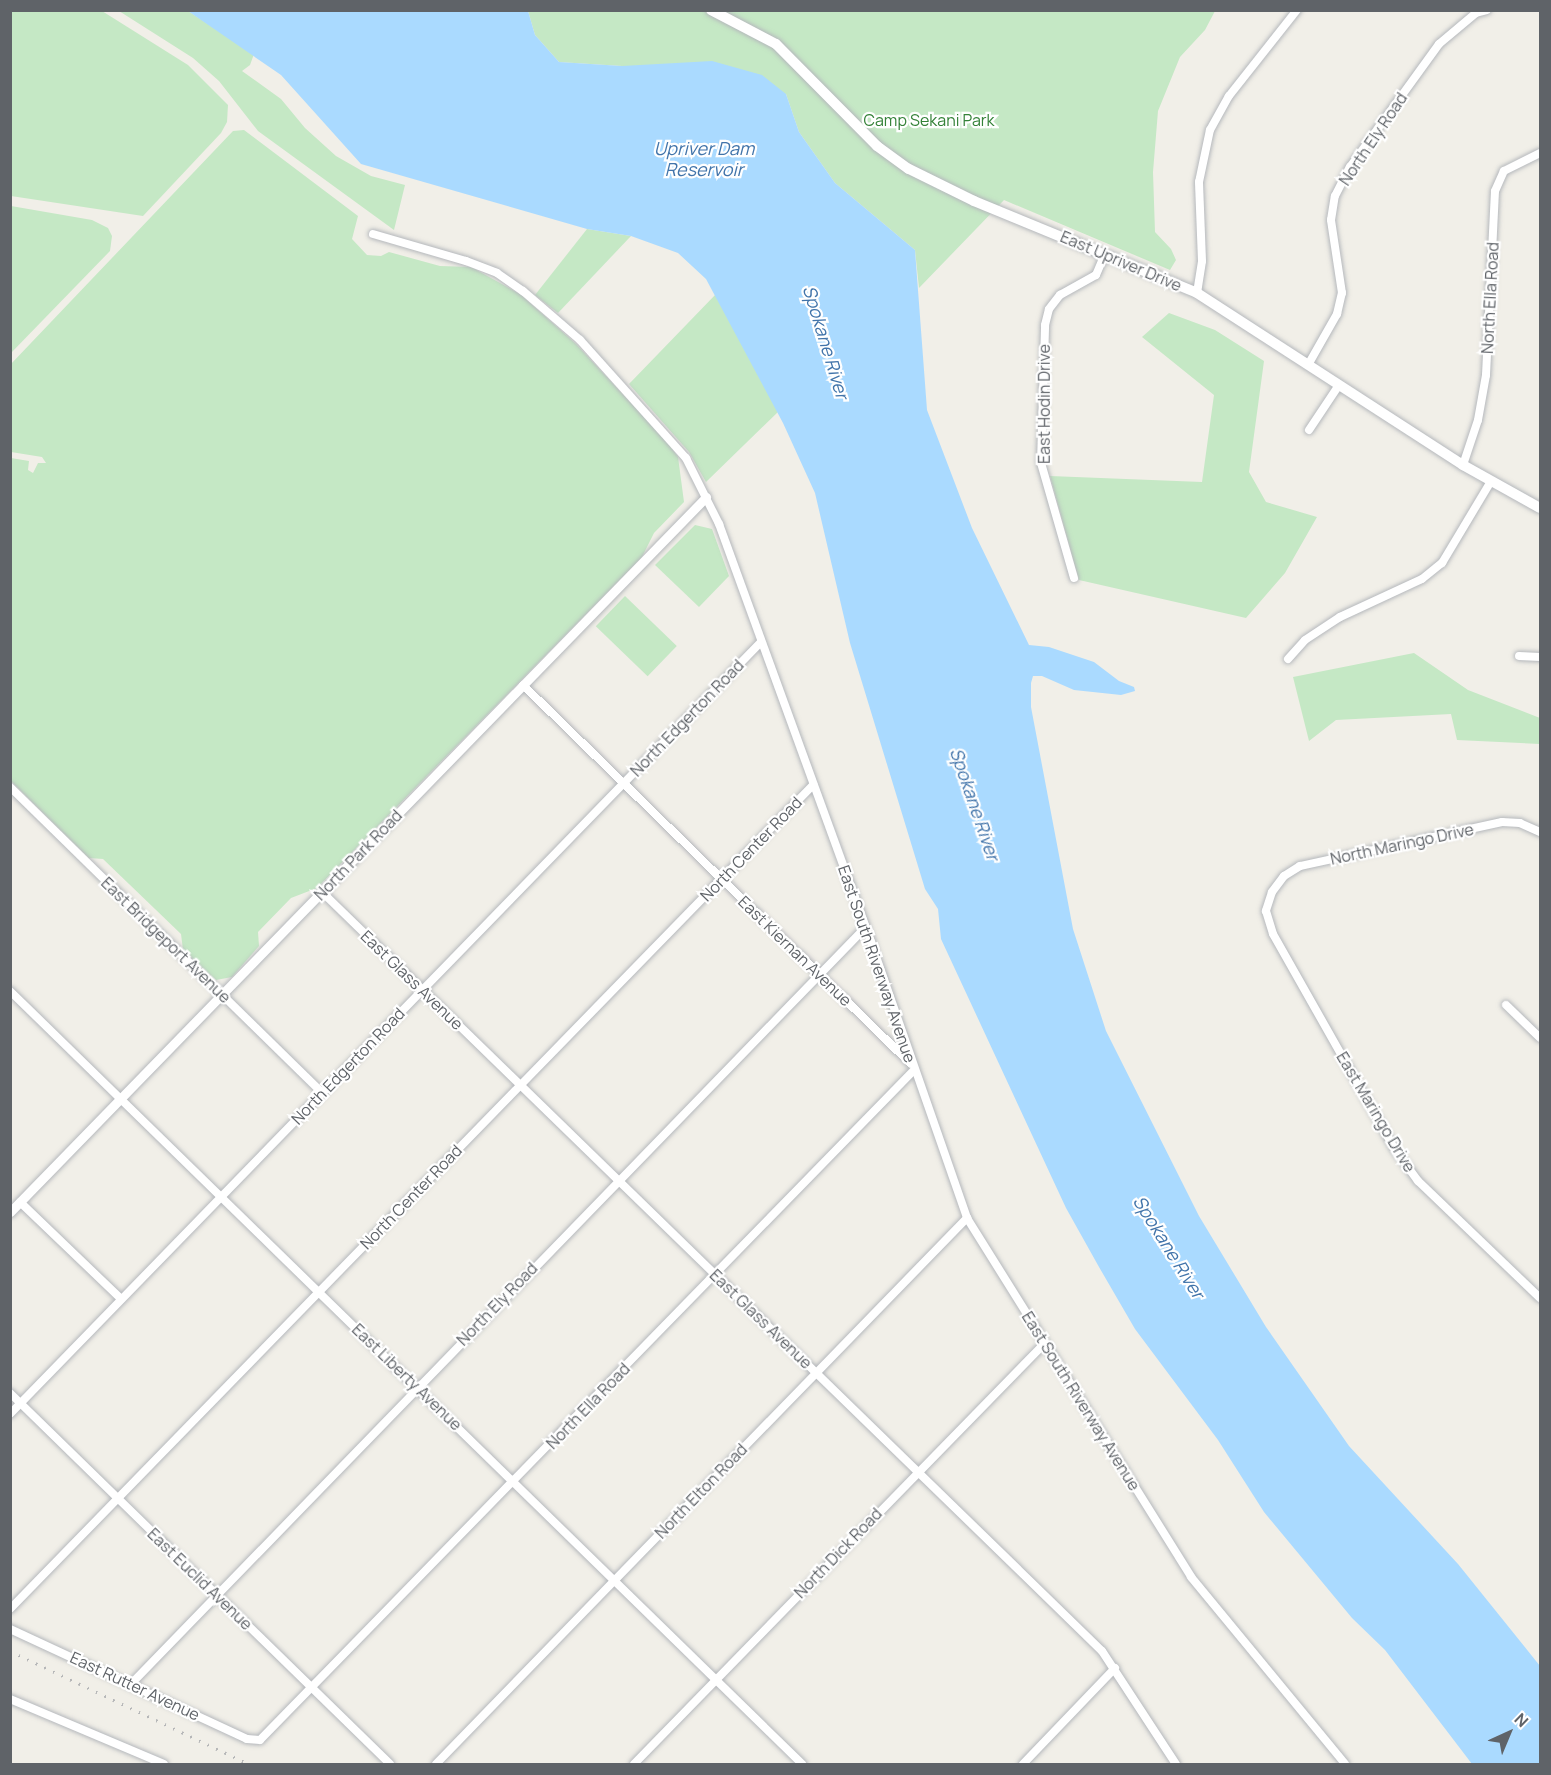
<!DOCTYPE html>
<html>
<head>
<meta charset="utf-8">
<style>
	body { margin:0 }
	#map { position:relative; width:1551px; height:1775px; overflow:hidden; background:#f1efe8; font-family:Manrope,sans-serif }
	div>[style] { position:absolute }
	.green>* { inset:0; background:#c5e8c5; transform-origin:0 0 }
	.water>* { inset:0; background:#aadaff }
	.roads { filter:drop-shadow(0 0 2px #b5b8bc) drop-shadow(0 0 2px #b5b8bc) }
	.minor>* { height:8px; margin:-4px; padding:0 4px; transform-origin:4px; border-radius:4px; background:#fff }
	.tertiary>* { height:9px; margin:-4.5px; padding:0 4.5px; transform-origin:4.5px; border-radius:4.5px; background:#fff }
	.secondary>* { height:10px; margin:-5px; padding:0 5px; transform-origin:5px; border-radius:5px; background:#fff }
	.rail>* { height:3px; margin-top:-1.5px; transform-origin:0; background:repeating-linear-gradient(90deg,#b6b7b8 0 1.5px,transparent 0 9.5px) }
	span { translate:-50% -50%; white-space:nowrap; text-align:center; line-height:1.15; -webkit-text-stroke:4.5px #fff; paint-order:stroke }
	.park-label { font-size:16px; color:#348238 }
	.street-label { font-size:16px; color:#5f6368 }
	.water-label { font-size:18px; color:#4174aa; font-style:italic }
	.frame { position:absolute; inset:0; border:12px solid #5f6368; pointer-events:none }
	.north { position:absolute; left:1479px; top:1703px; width:60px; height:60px; -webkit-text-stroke:4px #fff; paint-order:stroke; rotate:44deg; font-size:16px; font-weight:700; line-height:24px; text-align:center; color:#5f6368 }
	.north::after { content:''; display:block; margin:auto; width:21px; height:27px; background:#5f6368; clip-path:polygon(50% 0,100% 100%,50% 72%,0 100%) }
</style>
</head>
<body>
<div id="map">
	<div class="green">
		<i style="clip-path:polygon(10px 11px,102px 11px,188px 65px,228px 105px,227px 122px,221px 133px,143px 216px,11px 196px)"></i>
		<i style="clip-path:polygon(119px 11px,188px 11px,254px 54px,250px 65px,242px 71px,281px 99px,305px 128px,336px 156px,371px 176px,405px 185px,394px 230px,258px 131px,219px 81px,193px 58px)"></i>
		<i style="clip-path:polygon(528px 11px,1215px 11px,1205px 30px,1180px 57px,1158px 111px,1153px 172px,1155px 232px,1171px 249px,1176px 260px,1170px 270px,1004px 200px,919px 288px,915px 250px,835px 183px,799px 132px,786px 94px,622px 66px,559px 62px,535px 35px)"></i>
		<i style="clip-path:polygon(244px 130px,358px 216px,352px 239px,367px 255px,381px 256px,389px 252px,440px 266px,471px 267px,520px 294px,576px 344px,668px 443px,678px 457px,684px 502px,654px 533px,642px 557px,317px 888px,291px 898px,258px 932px,259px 946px,232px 977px,216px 980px,183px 950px,181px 934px,103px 859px,89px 858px,11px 781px,11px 458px,29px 461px,28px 470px,33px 473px,38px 463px,46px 463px,42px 457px,11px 452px,10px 365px,233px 131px)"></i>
		<i style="clip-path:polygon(11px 206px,92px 220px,108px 228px,112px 236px,110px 251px,11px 353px)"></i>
		<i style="clip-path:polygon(587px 229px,631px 236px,558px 313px,535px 295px)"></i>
		<i style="clip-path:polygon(716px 294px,778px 412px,706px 482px,689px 452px,629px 384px)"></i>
		<i style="clip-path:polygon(1169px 313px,1215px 330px,1264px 361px,1249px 472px,1266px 502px,1317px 517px,1285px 573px,1246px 618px,1079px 580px,1050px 476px,1202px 482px,1214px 395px,1142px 337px)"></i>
		<i style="clip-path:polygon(695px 525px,712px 529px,729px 576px,699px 607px,655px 565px)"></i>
		<i style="left:625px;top:596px;width:72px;height:42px;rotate:44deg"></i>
		<i style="clip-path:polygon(1414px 653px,1468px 690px,1540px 718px,1540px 744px,1457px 740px,1451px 714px,1336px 720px,1309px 741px,1293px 677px)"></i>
	</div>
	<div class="water">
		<i style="clip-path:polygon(188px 11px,528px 11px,535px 35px,559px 62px,622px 66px,712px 61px,762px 75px,786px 94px,799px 132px,835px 183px,915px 250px,927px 410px,972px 528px,1029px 645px,1049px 647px,1094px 662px,1119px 681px,1134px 687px,1135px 691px,1121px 695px,1074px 690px,1042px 676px,1033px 676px,1031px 683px,1031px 707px,1073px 929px,1106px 1031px,1199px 1216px,1266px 1327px,1349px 1446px,1458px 1564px,1540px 1666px,1540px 1764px,1472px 1764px,1385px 1650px,1352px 1618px,1264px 1512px,1218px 1440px,1135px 1329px,1099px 1267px,1066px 1208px,941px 939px,938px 909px,925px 889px,850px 643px,815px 493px,783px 423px,706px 279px,678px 253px,631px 236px,587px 229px,361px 164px,281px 75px)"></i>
	</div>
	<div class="roads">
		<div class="minor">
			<i style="left:373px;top:234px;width:97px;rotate:16.2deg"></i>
			<i style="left:466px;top:261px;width:33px;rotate:21deg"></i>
			<i style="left:497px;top:273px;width:32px;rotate:35deg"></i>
			<i style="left:523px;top:291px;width:75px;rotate:40.7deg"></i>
			<i style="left:580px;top:340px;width:159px;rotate:48.1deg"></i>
			<i style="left:686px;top:458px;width:74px;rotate:63.4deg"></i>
			<i style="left:719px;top:524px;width:445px;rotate:70deg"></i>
			<i style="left:871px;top:942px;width:292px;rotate:70.8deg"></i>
			<i style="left:967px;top:1218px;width:423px;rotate:58deg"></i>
			<i style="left:1191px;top:1577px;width:242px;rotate:50.5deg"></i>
			<i style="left:1197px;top:293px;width:32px;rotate:-81deg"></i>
			<i style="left:1202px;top:261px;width:79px;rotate:-92.2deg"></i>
			<i style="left:1199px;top:182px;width:53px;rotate:-78.1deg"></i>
			<i style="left:1210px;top:130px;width:39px;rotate:-61deg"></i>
			<i style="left:1229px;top:96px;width:110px;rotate:-51.7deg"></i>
			<i style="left:1308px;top:365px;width:59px;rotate:-60.4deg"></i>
			<i style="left:1337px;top:314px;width:22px;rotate:-77deg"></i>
			<i style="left:1342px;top:293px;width:74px;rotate:-98.6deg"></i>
			<i style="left:1331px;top:220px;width:24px;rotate:-81deg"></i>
			<i style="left:1335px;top:196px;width:33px;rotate:-63deg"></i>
			<i style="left:1350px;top:167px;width:152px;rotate:-54.1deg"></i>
			<i style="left:1439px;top:44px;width:48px;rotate:-40deg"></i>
			<i style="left:1476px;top:13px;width:11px;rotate:-15deg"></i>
			<i style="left:1309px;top:430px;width:54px;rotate:-56.3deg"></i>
			<i style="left:1463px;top:465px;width:47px;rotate:-71.6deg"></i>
			<i style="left:1478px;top:420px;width:46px;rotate:-79.9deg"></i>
			<i style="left:1486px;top:375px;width:184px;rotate:-87.2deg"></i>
			<i style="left:1495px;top:191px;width:22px;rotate:-66deg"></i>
			<i style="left:1504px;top:171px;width:40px;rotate:-26.6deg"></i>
			<i style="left:1074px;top:578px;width:120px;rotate:-106deg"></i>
			<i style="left:1041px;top:463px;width:138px;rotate:-88.3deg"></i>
			<i style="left:1045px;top:325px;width:16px;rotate:-76deg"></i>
			<i style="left:1049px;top:309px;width:18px;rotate:-52deg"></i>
			<i style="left:1060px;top:295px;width:41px;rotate:-29.1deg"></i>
			<i style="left:1096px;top:275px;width:23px;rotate:-67deg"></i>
			<i style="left:1519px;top:656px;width:21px;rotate:3deg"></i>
			<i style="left:1288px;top:659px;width:25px;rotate:-48deg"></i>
			<i style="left:1305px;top:640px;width:42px;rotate:-33.3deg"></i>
			<i style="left:1340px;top:617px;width:90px;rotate:-24.9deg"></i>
			<i style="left:1422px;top:579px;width:26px;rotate:-39deg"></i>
			<i style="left:1442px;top:563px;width:96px;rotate:-59.1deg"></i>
			<i style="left:523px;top:685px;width:542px;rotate:44.33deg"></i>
			<i style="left:10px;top:787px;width:437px;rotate:44.4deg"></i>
			<i style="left:1540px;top:832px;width:22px;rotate:-156deg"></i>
			<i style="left:1520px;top:823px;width:18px;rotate:-177deg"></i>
			<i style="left:1502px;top:822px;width:207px;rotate:167.7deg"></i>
			<i style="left:1300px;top:866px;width:19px;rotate:148deg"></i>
			<i style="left:1284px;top:876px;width:20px;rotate:127deg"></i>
			<i style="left:1272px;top:892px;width:20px;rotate:108deg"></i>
			<i style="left:1266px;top:911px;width:24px;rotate:73deg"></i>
			<i style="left:1273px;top:934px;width:246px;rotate:60.5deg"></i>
			<i style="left:1394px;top:1148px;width:41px;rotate:54deg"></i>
			<i style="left:1418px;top:1181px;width:169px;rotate:43.8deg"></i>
			<i style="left:322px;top:892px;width:1088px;rotate:44.22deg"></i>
			<i style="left:1102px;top:1651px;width:135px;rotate:56.8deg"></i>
			<i style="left:10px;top:991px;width:1107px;rotate:44.3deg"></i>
			<i style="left:1506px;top:1005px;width:47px;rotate:44.1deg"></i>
			<i style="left:20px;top:1202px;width:140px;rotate:43.8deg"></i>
			<i style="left:10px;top:1393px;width:531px;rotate:44.31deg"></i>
			<i style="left:10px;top:1414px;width:1077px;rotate:-45.79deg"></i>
			<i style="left:10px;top:1609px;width:1151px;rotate:-45.74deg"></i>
			<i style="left:10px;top:1629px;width:261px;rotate:24.9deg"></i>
			<i style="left:247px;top:1739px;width:13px;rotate:4deg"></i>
			<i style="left:260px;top:1740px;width:936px;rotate:-45.69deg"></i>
			<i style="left:131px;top:1684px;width:1054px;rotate:-45.85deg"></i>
			<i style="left:10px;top:1699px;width:167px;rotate:22.9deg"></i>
			<i style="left:436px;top:1764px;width:762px;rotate:-45.8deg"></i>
			<i style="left:634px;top:1764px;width:588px;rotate:-45.69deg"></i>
			<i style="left:1023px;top:1764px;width:133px;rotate:-46.2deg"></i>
		</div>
		<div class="tertiary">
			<i style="left:10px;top:1212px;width:998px;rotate:-45.77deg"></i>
		</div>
		<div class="secondary">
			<i style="left:711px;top:10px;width:73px;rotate:27.6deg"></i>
			<i style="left:776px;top:44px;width:144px;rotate:45.3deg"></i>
			<i style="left:877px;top:146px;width:39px;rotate:36deg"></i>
			<i style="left:909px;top:169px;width:72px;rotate:26.2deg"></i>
			<i style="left:974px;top:201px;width:241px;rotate:22.4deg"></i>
			<i style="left:1197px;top:293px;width:317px;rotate:32.9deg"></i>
			<i style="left:1463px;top:465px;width:88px;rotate:29.2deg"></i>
		</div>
	</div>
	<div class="rail">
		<i style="left:10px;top:1651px;width:264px;rotate:25.3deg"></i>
	</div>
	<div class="park-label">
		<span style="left:929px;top:120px">Camp Sekani Park</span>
	</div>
	<div class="street-label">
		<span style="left:1373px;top:139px;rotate:-56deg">North Ely Road</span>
		<span style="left:1121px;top:261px;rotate:23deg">East Upriver Drive</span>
		<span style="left:1490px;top:298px;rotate:-87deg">North Ella Road</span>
		<span style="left:1044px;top:404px;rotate:-90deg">East Hodin Drive</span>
		<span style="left:687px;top:718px;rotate:-46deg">North Edgerton Road</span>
		<span style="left:1402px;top:844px;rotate:-12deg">North Maringo Drive</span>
		<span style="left:751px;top:849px;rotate:-46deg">North Center Road</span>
		<span style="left:358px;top:855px;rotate:-46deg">North Park Road</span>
		<span style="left:166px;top:940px;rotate:44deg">East Bridgeport Avenue</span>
		<span style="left:795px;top:951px;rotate:44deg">East Kiernan Avenue</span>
		<span style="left:877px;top:964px;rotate:71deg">East South Riverway Avenue</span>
		<span style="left:412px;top:980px;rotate:44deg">East Glass Avenue</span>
		<span style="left:348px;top:1066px;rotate:-46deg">North Edgerton Road</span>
		<span style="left:1376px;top:1112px;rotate:59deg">East Maringo Drive</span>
		<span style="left:411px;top:1197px;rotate:-46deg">North Center Road</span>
		<span style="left:497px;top:1304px;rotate:-46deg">North Ely Road</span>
		<span style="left:761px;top:1319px;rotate:44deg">East Glass Avenue</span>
		<span style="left:407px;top:1377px;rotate:44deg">East Liberty Avenue</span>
		<span style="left:1081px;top:1401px;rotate:58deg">East South Riverway Avenue</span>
		<span style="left:588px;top:1406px;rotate:-46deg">North Ella Road</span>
		<span style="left:701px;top:1491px;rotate:-46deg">North Elton Road</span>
		<span style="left:838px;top:1553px;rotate:-46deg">North Dick Road</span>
		<span style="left:200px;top:1579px;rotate:44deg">East Euclid Avenue</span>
		<span style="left:135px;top:1686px;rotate:25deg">East Rutter Avenue</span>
	</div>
	<div class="water-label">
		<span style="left:704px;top:159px">Upriver Dam<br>Reservoir</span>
		<span style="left:826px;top:342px;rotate:73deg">Spokane River</span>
		<span style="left:975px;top:804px;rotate:71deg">Spokane River</span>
		<span style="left:1169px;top:1247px;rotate:58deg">Spokane River</span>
	</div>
	<div class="frame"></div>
	<div class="north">N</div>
</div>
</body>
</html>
